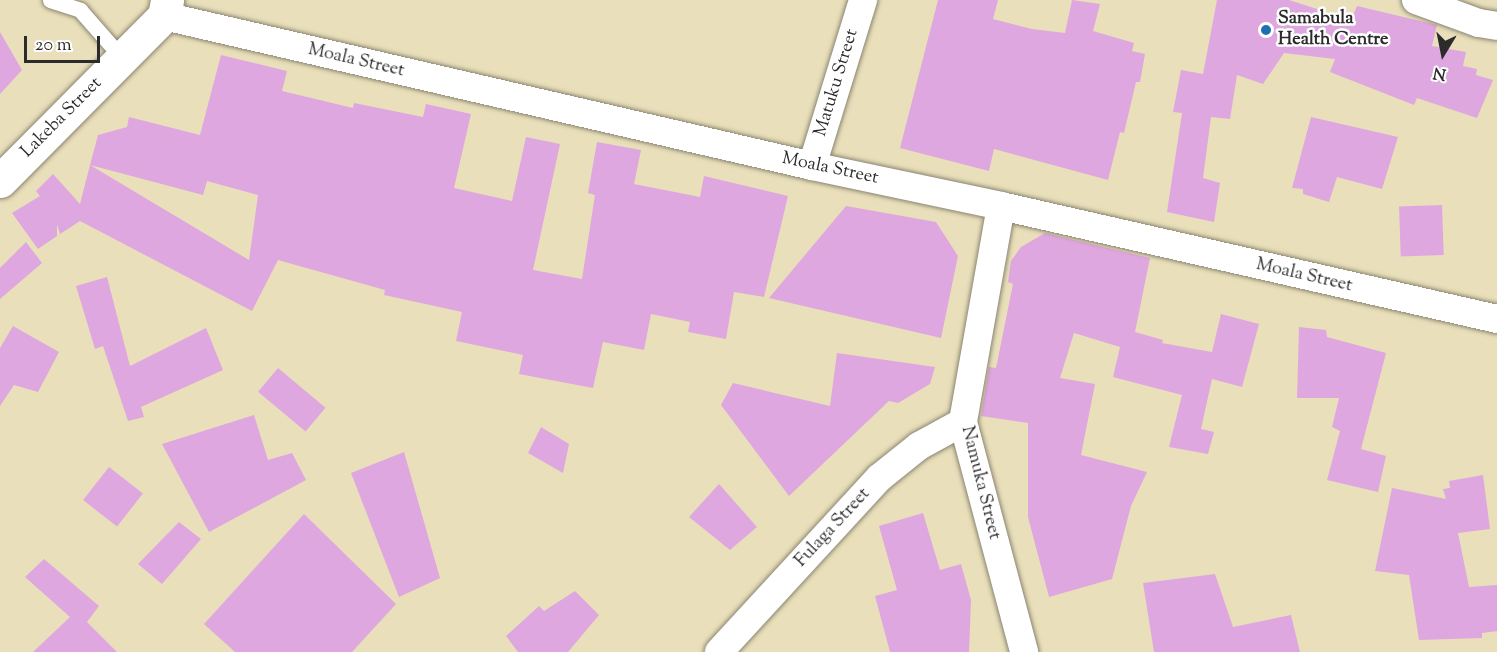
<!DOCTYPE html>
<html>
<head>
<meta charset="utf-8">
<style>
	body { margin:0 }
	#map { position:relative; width:1497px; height:652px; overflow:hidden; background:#e9dfba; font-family:"Sorts Mill Goudy",serif }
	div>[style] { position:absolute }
	.building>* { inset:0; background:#dfa7df; transform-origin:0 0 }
	.roads { filter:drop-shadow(0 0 2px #8a8572) drop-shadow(0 0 2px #8a8572) }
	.lane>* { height:15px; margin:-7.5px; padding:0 7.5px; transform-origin:7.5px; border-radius:7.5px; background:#fff }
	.street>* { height:28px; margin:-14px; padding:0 14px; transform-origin:14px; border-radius:14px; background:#fff }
	.secondary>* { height:33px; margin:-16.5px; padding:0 16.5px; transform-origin:16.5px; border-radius:16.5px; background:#fff }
	.dots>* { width:16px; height:16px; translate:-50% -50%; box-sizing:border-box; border:3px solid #fff; border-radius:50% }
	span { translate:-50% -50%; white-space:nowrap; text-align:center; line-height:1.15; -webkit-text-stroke:5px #fff; paint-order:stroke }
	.poi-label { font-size:18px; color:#2b2b2b; font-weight:700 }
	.left { translate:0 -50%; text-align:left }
	.street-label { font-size:18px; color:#2b2b2b }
	.north { position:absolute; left:1413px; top:24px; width:60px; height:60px; -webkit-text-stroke:4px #fff; paint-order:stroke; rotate:190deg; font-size:16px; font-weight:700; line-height:24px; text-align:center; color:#2b2b2b }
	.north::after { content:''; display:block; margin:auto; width:21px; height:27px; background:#2b2b2b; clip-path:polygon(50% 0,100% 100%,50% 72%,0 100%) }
	.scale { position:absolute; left:24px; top:36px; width:76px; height:27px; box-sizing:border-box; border:3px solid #2b2b2b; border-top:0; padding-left:8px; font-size:18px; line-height:21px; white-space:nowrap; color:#2b2b2b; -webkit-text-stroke:4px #fff; paint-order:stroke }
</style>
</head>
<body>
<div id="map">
	<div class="building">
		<i style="clip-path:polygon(938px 0,998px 0,993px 19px,1032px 29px,1065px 33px,1072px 0,1100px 4px,1093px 31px,1134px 43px,1132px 51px,1145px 54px,1140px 82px,1136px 82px,1124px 133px,1120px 132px,1108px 180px,994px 149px,989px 171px,900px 148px)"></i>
		<i style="clip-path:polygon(1217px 0,1289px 0,1351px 20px,1357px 6px,1433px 24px,1437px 25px,1432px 46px,1466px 52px,1463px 66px,1477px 69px,1476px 75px,1493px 80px,1477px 118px,1417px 98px,1414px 105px,1330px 72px,1335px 59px,1284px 53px,1263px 84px,1237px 75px,1230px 119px,1211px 117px,1203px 178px,1220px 183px,1214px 222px,1167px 212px,1182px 113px,1173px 112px,1181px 70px,1203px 74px)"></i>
		<i style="clip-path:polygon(0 32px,22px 70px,0 94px)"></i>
		<i style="clip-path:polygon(221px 55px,287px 71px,282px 91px,353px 108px,354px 103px,423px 117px,426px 104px,471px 114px,454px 188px,512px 201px,526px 137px,560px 144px,533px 270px,582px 279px,595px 195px,588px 193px,597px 142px,641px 150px,634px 184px,700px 197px,704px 176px,788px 196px,764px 297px,734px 292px,726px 339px,688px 332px,690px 322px,651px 314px,644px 350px,603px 342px,593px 388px,519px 374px,523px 355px,456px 341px,462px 312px,384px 295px,385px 290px,278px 260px,252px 311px,80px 221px,60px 234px,57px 224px,57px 236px,38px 249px,12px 213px,40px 196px,36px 191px,53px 174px,80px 204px,90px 165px,249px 260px,258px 195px,207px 181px,203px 195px,90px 165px,98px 135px,127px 127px,129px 117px,200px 135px)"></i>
		<i style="clip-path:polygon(1311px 117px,1398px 137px,1382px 189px,1337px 177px,1329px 202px,1303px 194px,1303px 189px,1292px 188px)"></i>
		<i style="left:1442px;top:205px;width:50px;height:43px;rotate:88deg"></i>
		<i style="clip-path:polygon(846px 206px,936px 222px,958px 256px,941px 338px,769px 298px)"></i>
		<i style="clip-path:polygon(1045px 233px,1150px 258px,1135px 332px,1163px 340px,1162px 343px,1212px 352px,1221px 314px,1259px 324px,1242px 387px,1212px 379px,1201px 429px,1214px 432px,1208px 454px,1169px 447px,1182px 395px,1113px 377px,1120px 347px,1074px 333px,1060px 378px,1095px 384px,1081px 455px,1147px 472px,1131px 506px,1112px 579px,1049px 597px,1028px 517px,1028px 423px,981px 416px,989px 367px,996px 368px,1013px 284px,1008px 282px,1011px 261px,1021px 247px)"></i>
		<i style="clip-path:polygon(26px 242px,42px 263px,0 299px,0 268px)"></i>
		<i style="clip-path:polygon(107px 277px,130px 366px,206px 328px,223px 370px,141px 407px,144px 417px,128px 421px,103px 346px,95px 349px,76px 286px)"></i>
		<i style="clip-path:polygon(13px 326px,59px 352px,38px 392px,14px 385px,0 406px,0 348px)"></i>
		<i style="clip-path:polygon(1299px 327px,1326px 330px,1327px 337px,1386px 353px,1361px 449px,1386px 456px,1378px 492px,1327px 480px,1340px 431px,1332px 427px,1339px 398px,1297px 398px)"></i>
		<i style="clip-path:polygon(837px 353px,935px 367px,930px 384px,898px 403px,889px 401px,789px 496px,721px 405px,733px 383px,830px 406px)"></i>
		<i style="left:278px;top:368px;width:62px;height:31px;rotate:40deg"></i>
		<i style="clip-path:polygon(254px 415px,268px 460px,292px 453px,306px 480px,209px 532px,162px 444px)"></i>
		<i style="clip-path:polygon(541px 427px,569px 444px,563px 473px,528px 453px)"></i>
		<i style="clip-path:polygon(404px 452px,440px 578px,399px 597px,351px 473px)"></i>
		<i style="left:109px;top:467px;width:43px;height:42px;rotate:38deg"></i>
		<i style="clip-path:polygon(1483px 475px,1490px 529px,1458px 533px,1469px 587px,1497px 585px,1497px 631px,1482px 633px,1482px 638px,1419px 640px,1409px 575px,1375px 571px,1392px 488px,1446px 499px,1443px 489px,1450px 488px,1449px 481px)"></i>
		<i style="clip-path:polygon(719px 484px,757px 527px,730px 550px,689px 517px)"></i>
		<i style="clip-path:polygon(923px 513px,940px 570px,961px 564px,971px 600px,969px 652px,890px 652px,875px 596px,897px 590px,879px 526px)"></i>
		<i style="clip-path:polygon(304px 514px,396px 604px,352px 652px,235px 652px,204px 624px)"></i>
		<i style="clip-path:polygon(179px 522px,201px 539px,162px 584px,138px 564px)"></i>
		<i style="clip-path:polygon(44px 559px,99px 606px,87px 622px,117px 652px,33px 652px,70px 617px,25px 577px)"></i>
		<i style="clip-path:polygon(1215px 574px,1233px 627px,1291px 615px,1300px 652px,1154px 652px,1143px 583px)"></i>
		<i style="clip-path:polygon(575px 591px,599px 615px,568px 652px,518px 652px,506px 636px,539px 606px,544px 611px)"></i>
	</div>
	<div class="roads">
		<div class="lane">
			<i style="left:50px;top:0;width:32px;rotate:18deg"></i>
			<i style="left:80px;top:10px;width:64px;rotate:48.8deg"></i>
		</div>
		<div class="street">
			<i style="left:1416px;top:0;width:67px;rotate:20.1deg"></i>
			<i style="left:1479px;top:23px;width:18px;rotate:9deg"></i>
			<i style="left:164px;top:16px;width:665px;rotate:13.03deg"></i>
			<i style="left:812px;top:166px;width:193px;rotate:11.9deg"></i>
			<i style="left:1001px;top:206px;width:509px;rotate:12.83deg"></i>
			<i style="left:812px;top:166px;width:174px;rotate:-72.9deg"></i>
			<i style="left:1001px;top:206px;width:219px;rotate:100deg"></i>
			<i style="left:963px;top:422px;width:238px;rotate:75.1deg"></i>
			<i style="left:719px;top:652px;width:236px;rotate:-47.4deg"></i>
			<i style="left:879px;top:478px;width:51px;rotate:-38.7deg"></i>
			<i style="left:919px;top:446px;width:50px;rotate:-28.6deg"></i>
		</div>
		<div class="secondary">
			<i style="left:0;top:181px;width:233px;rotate:-45.2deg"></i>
			<i style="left:164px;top:16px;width:16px;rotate:-79deg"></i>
		</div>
	</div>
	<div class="dots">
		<i style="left:1266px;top:30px;background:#1f6fb2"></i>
	</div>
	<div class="poi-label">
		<span class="left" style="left:1278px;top:30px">Samabula<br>Health Centre</span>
	</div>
	<div class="street-label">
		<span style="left:356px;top:61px;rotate:13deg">Moala Street</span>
		<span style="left:837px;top:83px;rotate:-73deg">Matuku Street</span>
		<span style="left:62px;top:118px;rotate:-45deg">Lakeba Street</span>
		<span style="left:830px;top:169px;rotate:12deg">Moala Street</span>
		<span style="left:1304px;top:276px;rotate:13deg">Moala Street</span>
		<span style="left:980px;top:483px;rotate:76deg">Namuka Street</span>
		<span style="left:833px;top:528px;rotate:-47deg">Fulaga Street</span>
	</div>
	<div class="north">N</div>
	<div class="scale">20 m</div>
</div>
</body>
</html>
